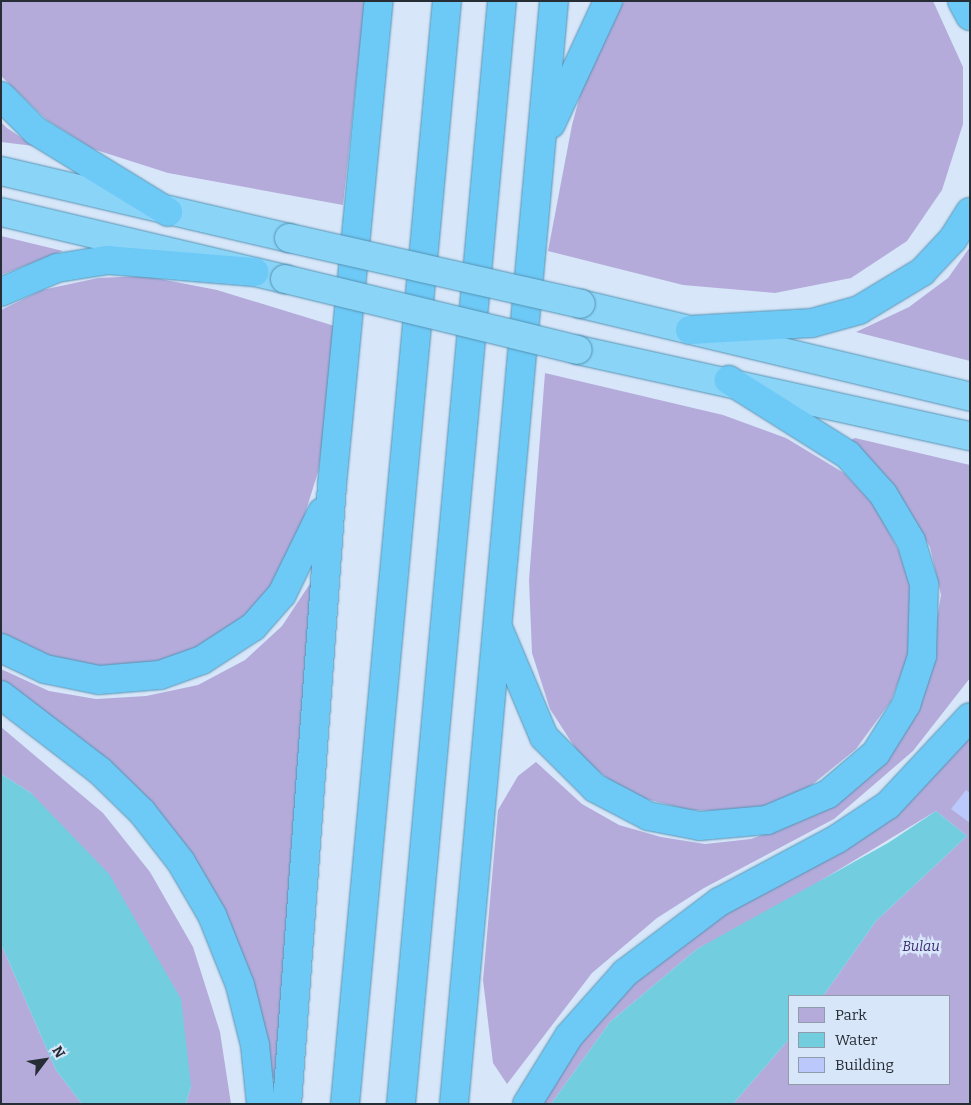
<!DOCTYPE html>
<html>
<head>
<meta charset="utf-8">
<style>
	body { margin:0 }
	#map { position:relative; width:971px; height:1105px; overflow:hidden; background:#d7e6f9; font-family:Bitter,serif }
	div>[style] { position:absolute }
	.green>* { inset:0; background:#b4abdb }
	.water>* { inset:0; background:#72cedf }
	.building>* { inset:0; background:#bac8fb }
	.roads { filter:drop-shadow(0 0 1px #5492b2) drop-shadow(0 0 1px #5492b2) }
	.trunk>* { height:28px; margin:-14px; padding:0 14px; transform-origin:14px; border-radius:14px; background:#8ad4f8 }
	.motorway>* { height:28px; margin:-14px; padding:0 14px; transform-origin:14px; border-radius:14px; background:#6dc9f6 }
	.bridges { filter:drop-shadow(0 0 1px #5492b2) drop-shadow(0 0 1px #5492b2) }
	.trunk-bridge>* { height:28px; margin:-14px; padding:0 14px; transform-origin:14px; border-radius:14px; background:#8ad4f8 }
	span { translate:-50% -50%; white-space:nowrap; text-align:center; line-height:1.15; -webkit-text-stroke:5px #d7e6f9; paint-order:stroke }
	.park-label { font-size:14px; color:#412a74; font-style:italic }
	.frame { position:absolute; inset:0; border:2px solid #272d34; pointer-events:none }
	.legend { position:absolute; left:788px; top:995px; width:162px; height:90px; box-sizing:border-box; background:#d7e6f9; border:1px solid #919caa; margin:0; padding:6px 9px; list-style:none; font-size:15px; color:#272d34 }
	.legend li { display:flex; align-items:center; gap:10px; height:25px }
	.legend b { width:25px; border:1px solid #919caa }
	.north { position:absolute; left:20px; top:1035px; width:50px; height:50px; -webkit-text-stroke:4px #d7e6f9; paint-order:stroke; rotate:59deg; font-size:14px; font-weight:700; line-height:20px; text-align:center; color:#272d34 }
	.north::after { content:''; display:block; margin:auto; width:18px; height:22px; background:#272d34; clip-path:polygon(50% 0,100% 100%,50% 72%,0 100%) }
</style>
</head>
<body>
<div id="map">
	<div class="green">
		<i style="clip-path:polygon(1px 1px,365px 1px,343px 205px,168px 173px,93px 149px,47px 120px,1px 76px)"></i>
		<i style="clip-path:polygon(624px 1px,933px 1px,963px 67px,963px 124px,942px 190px,907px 241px,851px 278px,775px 293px,683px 285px,548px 251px,572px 125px,594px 44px)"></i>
		<i style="clip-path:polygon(1px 122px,7px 128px,34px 146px,1px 142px)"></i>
		<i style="clip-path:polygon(1px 236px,63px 251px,1px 275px)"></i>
		<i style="clip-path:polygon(970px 247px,970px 361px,856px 332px,909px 307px,948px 278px)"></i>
		<i style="clip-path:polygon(145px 276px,217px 290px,341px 328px,318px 472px,299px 533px,278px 581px,243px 622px,180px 659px,113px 672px,41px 659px,1px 634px,1px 310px,42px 290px,98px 278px)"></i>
		<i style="clip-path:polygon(545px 373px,723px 415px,786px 438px,844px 473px,875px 506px,899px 551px,911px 590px,911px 648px,891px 701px,856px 749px,808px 788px,751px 812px,689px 810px,627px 794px,581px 757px,550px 709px,532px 653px,529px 580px)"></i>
		<i style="clip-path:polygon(855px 438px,970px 465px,970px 678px,913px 751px,834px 819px,704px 888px,657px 918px,592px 973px,507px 1084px,493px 1063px,483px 980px,498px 810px,518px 776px,536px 762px,582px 804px,619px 825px,661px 837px,705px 844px,751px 839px,803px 820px,844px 797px,926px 686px,941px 595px,930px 547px,906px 509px,849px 441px)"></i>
		<i style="clip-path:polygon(321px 567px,279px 1084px,272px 1077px,210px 890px,1px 684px,1px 669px,49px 691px,96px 699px,146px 696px,198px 685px,245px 660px,282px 626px)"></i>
		<i style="clip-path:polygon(1px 727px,103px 813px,150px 872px,193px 947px,220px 1032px,231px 1104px,186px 1104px,191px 1086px,31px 793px,1px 774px)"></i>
		<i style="clip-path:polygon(970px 729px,970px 1104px,733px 1104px,790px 1038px,790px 1084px,950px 1084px,950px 996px,823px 996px,876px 921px,967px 836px,936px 811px,782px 904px,697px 949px,610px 1022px,551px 1104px,529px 1104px,653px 957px,748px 897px)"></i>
		<i style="clip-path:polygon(1px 944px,56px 1070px,82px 1104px,1px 1104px)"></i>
	</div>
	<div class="water">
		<i style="clip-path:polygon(1px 774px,31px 793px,109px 874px,181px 999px,191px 1086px,186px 1104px,82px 1104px,56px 1070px,1px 944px)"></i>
		<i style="clip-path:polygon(936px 811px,967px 836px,876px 921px,823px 996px,790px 996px,790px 1038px,733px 1104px,551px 1104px,610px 1022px,697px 949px,888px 843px)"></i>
	</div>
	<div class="building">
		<i style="clip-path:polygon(966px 790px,970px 793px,970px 823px,951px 809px)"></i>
	</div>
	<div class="roads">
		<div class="trunk">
			<i style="left:1px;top:171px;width:296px;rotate:13.1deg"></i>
			<i style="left:1px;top:212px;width:292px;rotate:13.3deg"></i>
			<i style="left:581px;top:304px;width:400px;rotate:13.4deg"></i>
			<i style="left:578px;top:350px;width:401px;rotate:12.4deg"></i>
		</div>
		<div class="motorway">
			<i style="left:962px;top:1px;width:17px;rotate:62deg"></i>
			<i style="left:1px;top:96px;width:49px;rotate:45deg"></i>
			<i style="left:36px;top:131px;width:155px;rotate:31.5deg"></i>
			<i style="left:551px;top:124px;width:136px;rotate:-65.1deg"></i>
			<i style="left:1px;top:292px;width:61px;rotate:-23.2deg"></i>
			<i style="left:57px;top:268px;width:52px;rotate:-8.9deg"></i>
			<i style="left:108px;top:260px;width:147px;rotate:4.7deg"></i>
			<i style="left:690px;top:330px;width:122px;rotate:-3.3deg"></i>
			<i style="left:812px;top:323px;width:49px;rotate:-15.5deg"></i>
			<i style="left:859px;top:310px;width:74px;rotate:-31.1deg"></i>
			<i style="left:922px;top:272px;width:45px;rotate:-46.8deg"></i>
			<i style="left:953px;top:239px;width:32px;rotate:-58deg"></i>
			<i style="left:499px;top:630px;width:116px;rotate:67.2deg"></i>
			<i style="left:544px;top:737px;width:72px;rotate:45deg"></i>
			<i style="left:595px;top:788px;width:60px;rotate:27.8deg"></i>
			<i style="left:648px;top:816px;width:53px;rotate:10.9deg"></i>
			<i style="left:700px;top:826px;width:67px;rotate:-5.1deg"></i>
			<i style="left:767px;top:820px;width:66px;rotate:-23.1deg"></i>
			<i style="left:828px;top:794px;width:63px;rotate:-40.5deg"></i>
			<i style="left:876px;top:753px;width:57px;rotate:-58deg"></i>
			<i style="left:906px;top:705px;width:52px;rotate:-71.9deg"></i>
			<i style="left:922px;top:656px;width:72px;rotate:-88.4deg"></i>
			<i style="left:924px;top:584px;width:45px;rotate:-106.8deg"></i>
			<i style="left:911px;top:541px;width:55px;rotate:-120.8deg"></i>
			<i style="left:883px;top:494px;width:52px;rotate:-131.9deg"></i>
			<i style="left:848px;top:455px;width:141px;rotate:-147.8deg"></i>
			<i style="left:1px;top:648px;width:49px;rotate:25.5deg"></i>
			<i style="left:45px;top:669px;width:55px;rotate:11.5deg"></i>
			<i style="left:99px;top:680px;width:61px;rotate:-4.7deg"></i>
			<i style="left:160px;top:675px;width:45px;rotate:-19.7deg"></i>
			<i style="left:202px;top:660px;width:61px;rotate:-32.9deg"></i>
			<i style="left:253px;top:627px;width:44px;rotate:-48.7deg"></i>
			<i style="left:282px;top:594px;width:91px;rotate:-64deg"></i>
			<i style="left:1px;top:695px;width:125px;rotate:37.5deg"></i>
			<i style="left:100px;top:771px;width:59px;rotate:44.3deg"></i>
			<i style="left:142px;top:812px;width:63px;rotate:52deg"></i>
			<i style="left:181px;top:862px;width:61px;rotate:59.7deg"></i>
			<i style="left:212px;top:915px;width:75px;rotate:68.2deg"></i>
			<i style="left:240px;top:985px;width:62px;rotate:76deg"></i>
			<i style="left:255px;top:1045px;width:59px;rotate:84.2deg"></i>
			<i style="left:287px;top:1104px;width:621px;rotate:-85.84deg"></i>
			<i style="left:332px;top:485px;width:486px;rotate:-84.5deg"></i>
			<i style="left:345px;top:1104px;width:1108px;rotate:-84.72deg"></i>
			<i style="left:401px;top:1104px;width:1108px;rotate:-84.77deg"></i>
			<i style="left:454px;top:1104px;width:1108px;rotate:-84.82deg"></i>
			<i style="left:527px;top:1104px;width:80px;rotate:-58.3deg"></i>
			<i style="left:569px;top:1036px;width:84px;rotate:-48.4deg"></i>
			<i style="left:625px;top:973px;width:118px;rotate:-37.1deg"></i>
			<i style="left:719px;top:902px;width:134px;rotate:-28.1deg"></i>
			<i style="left:837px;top:839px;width:61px;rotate:-33.7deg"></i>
			<i style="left:888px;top:805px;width:120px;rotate:-47deg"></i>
		</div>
	</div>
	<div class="bridges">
		<div class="trunk-bridge">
			<i style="left:289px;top:238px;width:299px;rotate:12.7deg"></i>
			<i style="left:285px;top:279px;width:301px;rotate:13.6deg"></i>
		</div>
	</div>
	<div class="park-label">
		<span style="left:921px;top:947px">Bulau</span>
	</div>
	<div class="frame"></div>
	<ul class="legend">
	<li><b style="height:14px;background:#b4abdb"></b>Park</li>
	<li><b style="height:14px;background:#72cedf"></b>Water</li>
	<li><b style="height:14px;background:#bac8fb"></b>Building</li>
	</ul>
	<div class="north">N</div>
</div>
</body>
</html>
